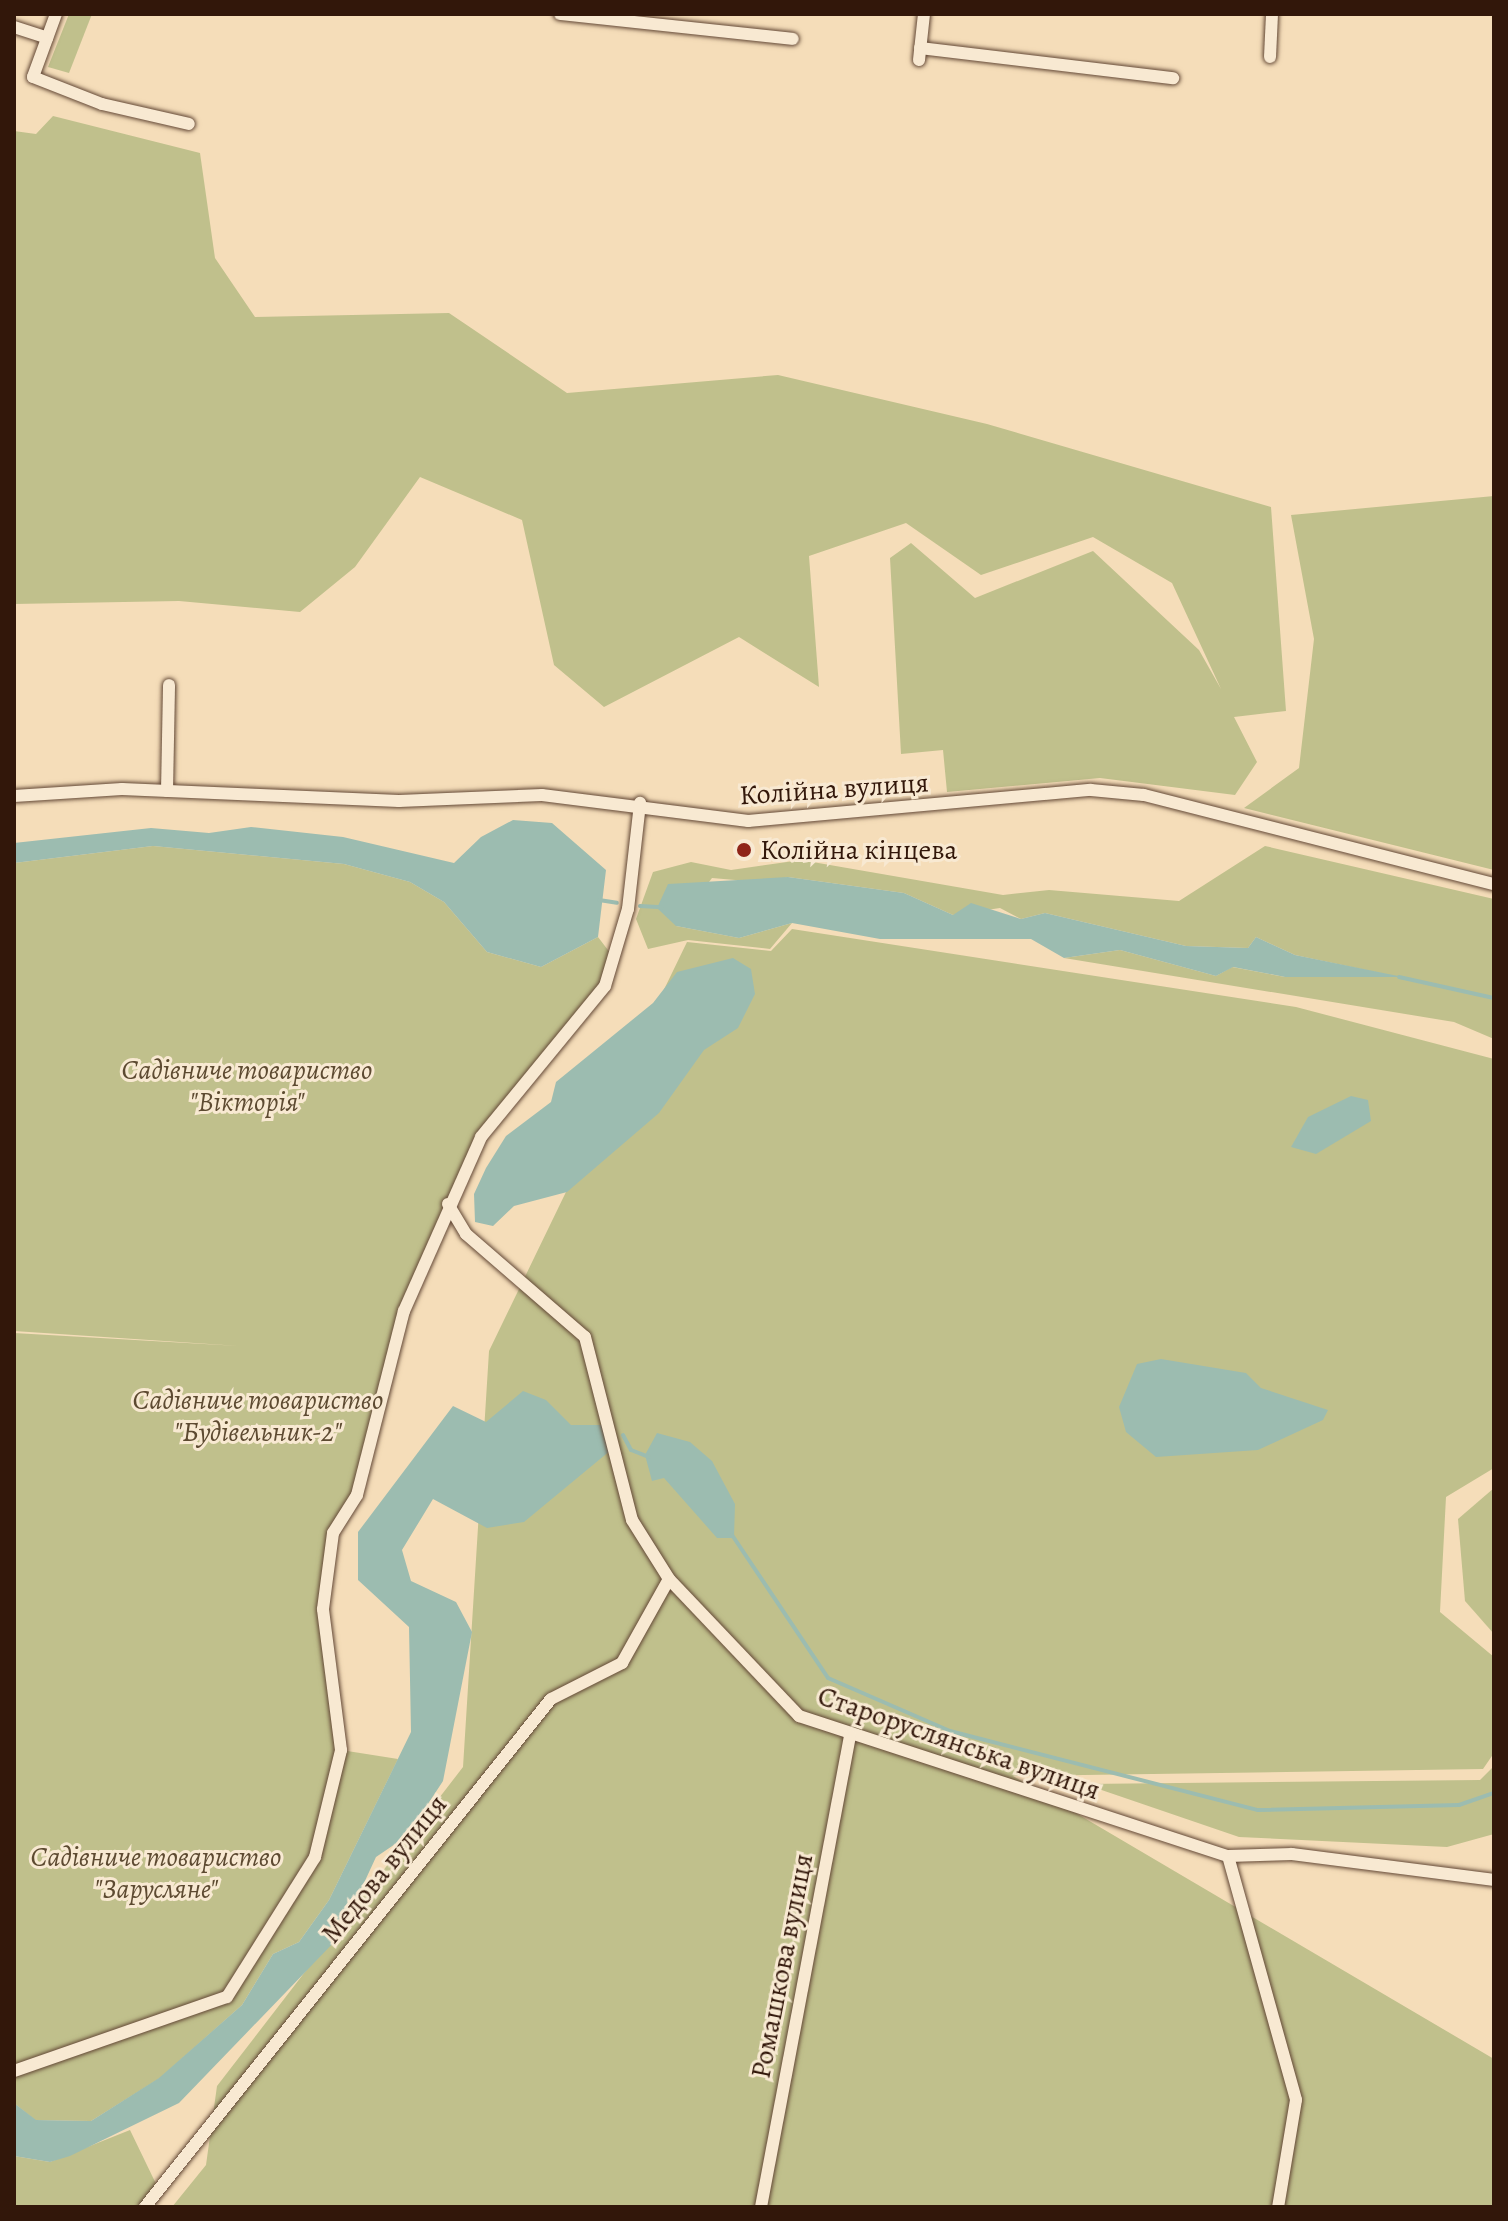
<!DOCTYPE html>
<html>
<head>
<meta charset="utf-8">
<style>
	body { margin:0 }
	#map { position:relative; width:1508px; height:2221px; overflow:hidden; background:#f5ddb9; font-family:Alegreya,serif }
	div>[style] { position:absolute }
	.green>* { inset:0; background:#c0c08c }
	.water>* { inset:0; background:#9cbcb0 }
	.stream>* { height:4px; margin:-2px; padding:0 2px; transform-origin:2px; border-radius:2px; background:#9cbcb0 }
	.roads { filter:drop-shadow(0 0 2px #634836) drop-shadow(0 0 2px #634836) }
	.minor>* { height:12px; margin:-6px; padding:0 6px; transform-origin:6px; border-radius:6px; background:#f8e9d2 }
	.dots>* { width:22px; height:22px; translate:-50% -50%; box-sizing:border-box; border:4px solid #f8e9d2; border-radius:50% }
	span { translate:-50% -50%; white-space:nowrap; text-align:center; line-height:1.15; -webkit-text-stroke:6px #f8e9d2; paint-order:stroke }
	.street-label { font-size:28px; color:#32170a }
	.poi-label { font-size:28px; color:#32170a }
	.left { translate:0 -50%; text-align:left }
	.park-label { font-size:28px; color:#5d4a31; font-style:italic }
	.frame { position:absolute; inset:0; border:16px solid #32170a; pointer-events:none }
</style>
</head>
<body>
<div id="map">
	<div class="green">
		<i style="clip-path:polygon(69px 14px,92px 14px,69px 73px,48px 67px)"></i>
		<i style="clip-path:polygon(53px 116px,200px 153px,215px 258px,255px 317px,449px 313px,567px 393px,778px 375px,987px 424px,1271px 507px,1286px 711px,1234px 717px,1257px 762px,1235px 795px,1100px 778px,947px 792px,943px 750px,901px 754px,890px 558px,911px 543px,975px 598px,1093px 551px,1199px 650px,1221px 689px,1172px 583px,1093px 537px,981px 575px,906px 523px,809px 556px,819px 687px,739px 637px,604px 707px,554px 665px,522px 520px,420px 477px,355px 567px,300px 612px,179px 601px,14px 604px,14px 131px,36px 134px)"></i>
		<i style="clip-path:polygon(1494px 496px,1494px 870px,1244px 808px,1299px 768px,1314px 639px,1291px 515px)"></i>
		<i style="clip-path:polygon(153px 846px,344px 864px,410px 882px,444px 902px,487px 952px,541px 967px,598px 937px,614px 958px,605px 986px,481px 1137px,404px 1311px,357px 1495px,333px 1533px,323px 1609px,341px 1750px,398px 1759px,329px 1900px,299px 1942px,273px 1954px,242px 2005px,160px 2078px,91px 2121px,35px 2120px,14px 2103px,14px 1333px,239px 1346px,14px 1331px,14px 863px)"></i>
		<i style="clip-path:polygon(1265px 846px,1494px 899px,1494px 1039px,1454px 1022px,1064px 958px,1120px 950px,1216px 976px,1232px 967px,1285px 977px,1394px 976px,1295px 955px,1256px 937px,1248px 948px,1186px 946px,1045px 913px,1021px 919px,1000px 908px,953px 915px,904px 893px,788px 877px,769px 883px,712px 878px,676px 926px,739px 938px,792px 923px,770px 949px,688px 940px,648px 949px,636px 919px,653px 872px,691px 862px,731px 870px,801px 860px,1003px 895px,1049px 890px,1179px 901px)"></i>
		<i style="clip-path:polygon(792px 929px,1296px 1007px,1494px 1059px,1494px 1468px,1446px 1497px,1440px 1612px,1494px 1657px,1494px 1753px,1483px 1769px,1013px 1776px,1494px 2059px,1494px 2207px,172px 2207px,206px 2165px,217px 2086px,463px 1767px,489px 1351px,687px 942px,771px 951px)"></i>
		<i style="clip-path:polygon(1494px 1488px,1494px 1634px,1465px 1601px,1458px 1519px)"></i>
		<i style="clip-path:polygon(1494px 1766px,1494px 1834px,1447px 1847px,1239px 1837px,1084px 1784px,1480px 1780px)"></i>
		<i style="clip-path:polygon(130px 2130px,159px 2190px,145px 2207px,14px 2207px,14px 2156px,50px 2162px)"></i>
	</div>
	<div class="water">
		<i style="clip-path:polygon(513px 820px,552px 823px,606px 870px,598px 937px,541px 967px,487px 952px,444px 902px,410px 882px,344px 864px,153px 846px,14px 863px,14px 843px,151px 828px,209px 833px,251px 827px,343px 837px,454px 863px,481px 837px)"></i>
		<i style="clip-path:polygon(788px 877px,904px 893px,953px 915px,971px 903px,1021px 919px,1045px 913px,1186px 946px,1248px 948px,1256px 937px,1295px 955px,1403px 977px,1285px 977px,1233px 967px,1216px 976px,1120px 950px,1064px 958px,1031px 939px,880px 939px,792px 923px,739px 938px,676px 926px,657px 908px,668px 884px)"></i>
		<i style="clip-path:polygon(733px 958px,751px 969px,755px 994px,738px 1028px,704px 1050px,659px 1113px,567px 1192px,514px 1206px,493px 1226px,475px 1222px,474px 1194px,486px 1168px,506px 1136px,551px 1102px,556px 1082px,653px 1003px,677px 972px)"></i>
		<i style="clip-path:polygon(1351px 1096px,1368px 1100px,1371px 1121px,1316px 1154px,1291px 1147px,1308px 1117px)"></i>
		<i style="clip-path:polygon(1161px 1359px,1246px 1373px,1261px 1388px,1328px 1410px,1323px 1420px,1258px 1450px,1156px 1457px,1126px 1432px,1119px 1407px,1137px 1364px)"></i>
		<i style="clip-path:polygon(523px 1391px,546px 1400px,571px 1425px,605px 1425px,611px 1450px,524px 1522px,487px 1528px,433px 1499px,402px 1550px,411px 1581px,456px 1602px,472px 1632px,443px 1781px,407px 1836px,376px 1857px,339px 1937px,179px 2103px,70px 2156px,50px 2162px,14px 2156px,14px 2103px,36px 2120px,91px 2121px,159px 2078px,242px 2005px,273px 1954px,299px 1942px,329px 1900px,411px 1732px,409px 1627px,358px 1580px,358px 1532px,453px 1406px,486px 1422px)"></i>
		<i style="clip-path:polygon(657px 1433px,690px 1442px,712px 1461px,735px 1504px,734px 1538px,717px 1538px,664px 1478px,652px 1481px,645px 1455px)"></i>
	</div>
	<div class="stream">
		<i style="left:599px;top:900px;width:18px;rotate:9deg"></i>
		<i style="left:640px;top:906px;width:22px;rotate:3deg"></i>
		<i style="left:1399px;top:977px;width:97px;rotate:12.5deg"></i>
		<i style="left:623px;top:1435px;width:17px;rotate:62deg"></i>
		<i style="left:631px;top:1450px;width:19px;rotate:21deg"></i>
		<i style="left:732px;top:1535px;width:172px;rotate:56.1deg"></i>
		<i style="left:828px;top:1678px;width:133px;rotate:23.5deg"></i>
		<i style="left:950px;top:1731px;width:318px;rotate:14.4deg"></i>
		<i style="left:1258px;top:1810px;width:201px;rotate:-1.4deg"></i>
		<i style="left:1459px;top:1805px;width:37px;rotate:-19deg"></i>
	</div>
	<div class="roads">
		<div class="minor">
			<i style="left:56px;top:14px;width:67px;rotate:110.1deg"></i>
			<i style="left:33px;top:77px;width:74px;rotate:21.4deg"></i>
			<i style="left:102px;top:104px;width:89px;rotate:12.9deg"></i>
			<i style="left:560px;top:14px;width:234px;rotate:6.1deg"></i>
			<i style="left:14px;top:27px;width:35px;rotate:18deg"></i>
			<i style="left:920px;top:48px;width:255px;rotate:6.8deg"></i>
			<i style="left:1270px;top:57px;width:43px;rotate:-87.3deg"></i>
			<i style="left:919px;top:60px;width:46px;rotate:-83.8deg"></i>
			<i style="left:167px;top:791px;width:106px;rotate:-88.9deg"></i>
			<i style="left:14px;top:796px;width:108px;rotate:-3.7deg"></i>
			<i style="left:122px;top:789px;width:277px;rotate:2.5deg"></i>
			<i style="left:399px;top:801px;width:143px;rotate:-2.4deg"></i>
			<i style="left:542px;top:795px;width:208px;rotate:7.2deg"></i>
			<i style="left:748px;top:821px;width:344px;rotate:-5.2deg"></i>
			<i style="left:1091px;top:790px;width:53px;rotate:5.4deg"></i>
			<i style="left:1144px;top:795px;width:361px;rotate:14.3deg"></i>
			<i style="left:448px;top:1204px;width:35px;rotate:59deg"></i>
			<i style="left:466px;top:1234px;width:157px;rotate:40.9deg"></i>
			<i style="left:585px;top:1337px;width:189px;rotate:75.6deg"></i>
			<i style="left:632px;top:1520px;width:70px;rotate:57.9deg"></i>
			<i style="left:669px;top:1579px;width:189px;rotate:46.5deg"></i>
			<i style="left:799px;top:1716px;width:451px;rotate:18.1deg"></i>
			<i style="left:1228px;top:1856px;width:64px;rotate:-1.8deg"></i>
			<i style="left:1292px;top:1854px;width:204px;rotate:7.3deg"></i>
			<i style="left:1228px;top:1856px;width:253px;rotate:74.4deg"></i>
			<i style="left:1296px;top:2100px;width:109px;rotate:99.5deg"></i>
			<i style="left:14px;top:2071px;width:225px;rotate:-19.2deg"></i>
			<i style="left:227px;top:1997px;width:165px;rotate:-57.8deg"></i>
			<i style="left:315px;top:1857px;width:110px;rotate:-76.3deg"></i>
			<i style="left:341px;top:1750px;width:142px;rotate:-97.3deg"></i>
			<i style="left:323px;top:1609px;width:77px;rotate:-82.5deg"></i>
			<i style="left:333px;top:1533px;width:45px;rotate:-57.7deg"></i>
			<i style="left:357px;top:1495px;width:190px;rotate:-75.7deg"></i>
			<i style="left:404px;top:1311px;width:190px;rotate:-66.1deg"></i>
			<i style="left:481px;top:1137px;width:195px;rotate:-50.6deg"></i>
			<i style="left:605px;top:986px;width:80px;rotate:-73.4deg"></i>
			<i style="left:628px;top:909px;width:107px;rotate:-83.5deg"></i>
			<i style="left:145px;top:2207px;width:650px;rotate:-51.37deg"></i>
			<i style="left:551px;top:1699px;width:80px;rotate:-26.9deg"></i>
			<i style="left:622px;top:1663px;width:96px;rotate:-60.8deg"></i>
			<i style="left:761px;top:2207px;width:480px;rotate:-79.3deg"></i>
		</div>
	</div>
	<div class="dots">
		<i style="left:744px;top:850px;background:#8f2418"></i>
	</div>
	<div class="street-label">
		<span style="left:834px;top:789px;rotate:-4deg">Колійна вулиця</span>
		<span style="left:959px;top:1743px;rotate:19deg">Староруслянська вулиця</span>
		<span style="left:384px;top:1869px;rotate:-51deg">Медова вулиця</span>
		<span style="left:782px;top:1966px;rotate:-79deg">Ромашкова вулиця</span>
	</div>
	<div class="poi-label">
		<span class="left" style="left:760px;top:850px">Колійна кінцева</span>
	</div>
	<div class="park-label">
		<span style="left:247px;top:1086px">Садівниче товариство<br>"Вікторія"</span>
		<span style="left:258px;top:1416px">Садівниче товариство<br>"Будівельник-2"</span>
		<span style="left:156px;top:1873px">Садівниче товариство<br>"Зарусляне"</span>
	</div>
	<div class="frame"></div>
</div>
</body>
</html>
